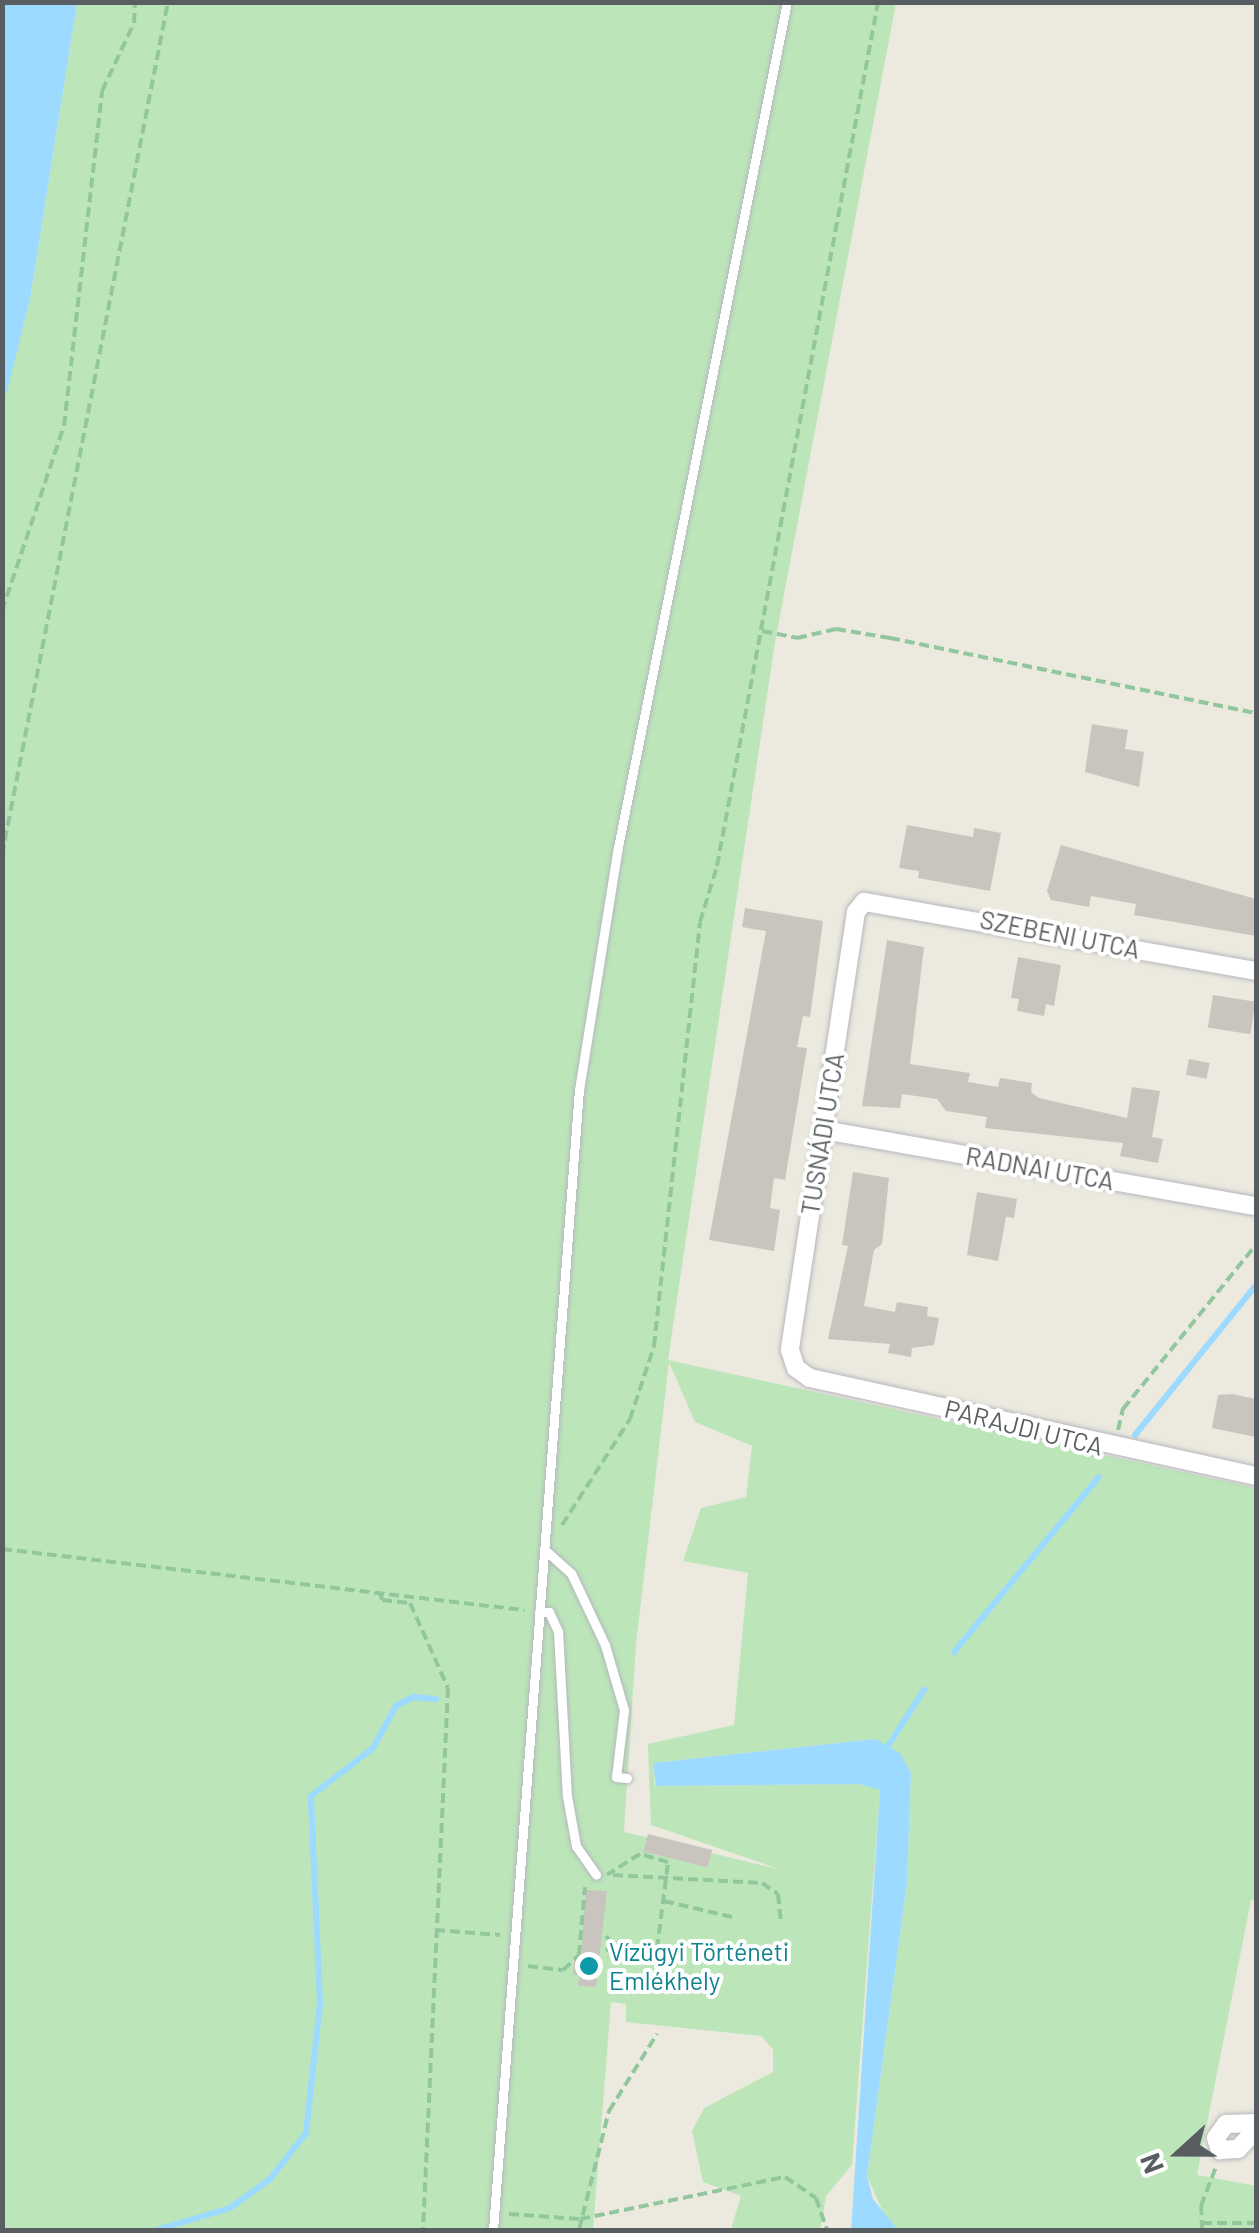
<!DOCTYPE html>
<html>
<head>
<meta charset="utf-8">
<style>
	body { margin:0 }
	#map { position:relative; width:1259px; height:2233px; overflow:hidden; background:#ece9df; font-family:Barlow,sans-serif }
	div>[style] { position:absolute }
	.green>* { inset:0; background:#bce6ba }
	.water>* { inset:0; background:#9cdaff }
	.stream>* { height:6px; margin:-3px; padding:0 3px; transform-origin:3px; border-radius:3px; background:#9cdaff }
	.building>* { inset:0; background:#c9c5be; transform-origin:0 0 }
	.path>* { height:4px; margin-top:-2px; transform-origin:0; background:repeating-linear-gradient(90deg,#92c79e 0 10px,transparent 0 15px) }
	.roads { filter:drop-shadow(0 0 2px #b5b8bd) drop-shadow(0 0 2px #b5b8bd) }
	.lane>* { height:9px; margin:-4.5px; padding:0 4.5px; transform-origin:4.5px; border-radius:4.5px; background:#fff }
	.street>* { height:18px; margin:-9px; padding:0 9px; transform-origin:9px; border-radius:9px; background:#fff }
	.dots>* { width:28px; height:28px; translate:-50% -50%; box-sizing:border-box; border:5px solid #fff; border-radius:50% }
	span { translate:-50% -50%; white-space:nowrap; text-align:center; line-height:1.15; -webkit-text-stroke:8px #fff; paint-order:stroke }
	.street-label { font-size:25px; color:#585d61 }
	.culture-label { font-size:25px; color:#0d838f }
	.left { translate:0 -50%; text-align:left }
	.frame { position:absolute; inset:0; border:5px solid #585d61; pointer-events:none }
	.north { position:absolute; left:1129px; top:2103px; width:100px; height:100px; -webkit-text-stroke:8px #fff; paint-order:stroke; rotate:249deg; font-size:28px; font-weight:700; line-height:40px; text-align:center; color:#585d61 }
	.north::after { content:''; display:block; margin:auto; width:35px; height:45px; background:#585d61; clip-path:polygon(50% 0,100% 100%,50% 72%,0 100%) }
</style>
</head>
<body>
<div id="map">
	<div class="green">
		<i style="clip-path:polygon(evenodd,77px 3px,896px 3px,775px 642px,668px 1360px,1256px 1488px,1256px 1899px,1251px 1900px,1197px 2175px,1256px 2186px,1256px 2230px,898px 2230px,887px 2221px,867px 2176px,907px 1883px,911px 1773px,875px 1739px,653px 1763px,655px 1786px,859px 1784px,880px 1789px,852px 2165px,826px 2196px,820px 2230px,723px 2230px,731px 2229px,741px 2196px,703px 2182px,692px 2131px,704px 2108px,773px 2072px,773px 2049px,761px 2036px,626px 2022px,626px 2004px,611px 2002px,593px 2230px,3px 2230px,2px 407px,30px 299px,77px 3px,669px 1362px,695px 1422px,752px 1446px,746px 1497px,701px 1508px,683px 1561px,748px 1573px,734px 1725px,648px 1744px,651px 1825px,782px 1870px,624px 1832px,636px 1644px,669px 1362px)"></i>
	</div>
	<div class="water">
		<i style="clip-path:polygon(3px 2px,77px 3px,30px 299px,3px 407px)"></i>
		<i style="clip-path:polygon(875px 1739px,900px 1753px,911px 1773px,907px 1883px,867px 2176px,873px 2199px,898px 2230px,851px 2230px,880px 1790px,859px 1784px,656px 1786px,653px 1763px)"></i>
	</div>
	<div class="stream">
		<i style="left:1135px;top:1435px;width:193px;rotate:-51.1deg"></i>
		<i style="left:954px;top:1652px;width:227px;rotate:-50.4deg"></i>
		<i style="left:888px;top:1746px;width:67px;rotate:-57.3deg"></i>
		<i style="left:156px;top:2230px;width:77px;rotate:-16.6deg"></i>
		<i style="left:230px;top:2208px;width:49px;rotate:-35.9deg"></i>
		<i style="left:270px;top:2179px;width:58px;rotate:-52deg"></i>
		<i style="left:306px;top:2133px;width:130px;rotate:-83.8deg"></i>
		<i style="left:320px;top:2004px;width:208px;rotate:-92.5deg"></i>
		<i style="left:311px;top:1796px;width:78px;rotate:-37.7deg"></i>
		<i style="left:373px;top:1748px;width:48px;rotate:-61.3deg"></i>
		<i style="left:396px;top:1706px;width:19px;rotate:-28deg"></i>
		<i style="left:413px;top:1697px;width:23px;rotate:5deg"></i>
	</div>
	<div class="building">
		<i style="clip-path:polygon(1092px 724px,1128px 730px,1125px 749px,1144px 752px,1139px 787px,1085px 772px)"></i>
		<i style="clip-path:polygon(907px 825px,973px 837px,974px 828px,1001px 833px,990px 891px,918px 878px,919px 871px,899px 868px)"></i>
		<i style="clip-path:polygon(1061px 845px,1256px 899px,1256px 936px,1134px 915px,1136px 904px,1091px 896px,1089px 907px,1051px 900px,1047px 891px)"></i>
		<i style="clip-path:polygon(745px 908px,823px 921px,810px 1017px,803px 1016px,797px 1047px,807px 1048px,785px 1180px,774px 1178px,770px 1208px,780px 1210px,774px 1251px,709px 1240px,766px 931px,742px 927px)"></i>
		<i style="clip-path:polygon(887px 940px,924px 947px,910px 1064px,970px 1073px,968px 1082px,998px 1087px,1000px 1078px,1032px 1083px,1031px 1092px,1039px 1098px,1127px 1118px,1132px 1087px,1160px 1091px,1152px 1137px,1163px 1139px,1158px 1163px,1120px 1156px,1123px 1143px,985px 1128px,987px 1117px,946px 1111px,937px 1099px,902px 1094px,900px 1108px,862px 1106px)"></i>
		<i style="clip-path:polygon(1018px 957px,1061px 965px,1054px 1006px,1046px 1004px,1044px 1016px,1017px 1011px,1019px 999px,1011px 998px)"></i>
		<i style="left:1213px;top:995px;width:43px;height:33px;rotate:9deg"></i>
		<i style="left:1189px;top:1059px;width:21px;height:16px;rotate:11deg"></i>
		<i style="clip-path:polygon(853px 1172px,889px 1178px,882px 1244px,874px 1250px,864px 1306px,895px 1312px,897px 1302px,928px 1307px,927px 1316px,939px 1318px,934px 1345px,912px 1348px,911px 1357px,888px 1353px,890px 1344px,828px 1339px,848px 1246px,842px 1245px)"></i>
		<i style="clip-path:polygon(977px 1192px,1017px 1199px,1014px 1218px,1006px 1217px,998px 1261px,967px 1255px)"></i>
		<i style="clip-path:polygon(1232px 1394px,1256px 1399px,1256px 1437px,1212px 1428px,1218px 1395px)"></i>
		<i style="left:648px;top:1834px;width:66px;height:18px;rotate:14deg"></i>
		<i style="clip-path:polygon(586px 1890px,607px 1891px,596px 1987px,578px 1986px,579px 1975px,573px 1975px,574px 1960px,581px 1960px)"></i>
	</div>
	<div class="path">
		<i style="left:2px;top:611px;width:195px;rotate:-71.5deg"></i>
		<i style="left:64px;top:426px;width:337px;rotate:-83.5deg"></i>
		<i style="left:102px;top:91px;width:75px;rotate:-64.8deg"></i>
		<i style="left:134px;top:23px;width:21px;rotate:-87deg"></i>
		<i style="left:762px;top:631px;width:36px;rotate:11deg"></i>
		<i style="left:797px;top:638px;width:40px;rotate:-13deg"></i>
		<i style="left:836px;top:629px;width:55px;rotate:9.5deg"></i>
		<i style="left:890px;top:638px;width:374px;rotate:11.6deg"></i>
		<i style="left:2px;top:855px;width:869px;rotate:-78.99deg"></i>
		<i style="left:1118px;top:1430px;width:22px;rotate:-77deg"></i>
		<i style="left:1123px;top:1409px;width:211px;rotate:-51deg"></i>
		<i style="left:562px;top:1525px;width:126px;rotate:-57.3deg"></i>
		<i style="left:630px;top:1419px;width:77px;rotate:-71.8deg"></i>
		<i style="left:654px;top:1346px;width:426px;rotate:-83.8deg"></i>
		<i style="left:700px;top:922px;width:59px;rotate:-73.1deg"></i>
		<i style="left:717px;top:866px;width:879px;rotate:-79.44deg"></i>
		<i style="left:2px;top:1549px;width:526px;rotate:6.67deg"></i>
		<i style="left:380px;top:1592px;width:8px;rotate:76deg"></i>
		<i style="left:382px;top:1600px;width:28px;rotate:6deg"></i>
		<i style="left:410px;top:1603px;width:93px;rotate:65.9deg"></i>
		<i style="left:448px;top:1688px;width:543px;rotate:92.64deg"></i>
		<i style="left:613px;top:1875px;width:149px;rotate:3.1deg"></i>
		<i style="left:762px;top:1883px;width:19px;rotate:35deg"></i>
		<i style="left:778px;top:1894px;width:27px;rotate:84deg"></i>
		<i style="left:664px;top:1901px;width:70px;rotate:13.2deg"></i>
		<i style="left:435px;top:1930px;width:65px;rotate:4.4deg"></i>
		<i style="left:606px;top:1936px;width:11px;rotate:52deg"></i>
		<i style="left:606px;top:1951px;width:9px;rotate:-41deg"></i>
		<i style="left:613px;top:1945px;width:44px;rotate:5.2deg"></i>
		<i style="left:657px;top:1949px;width:88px;rotate:-82.8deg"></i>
		<i style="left:668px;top:1862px;width:29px;rotate:-164deg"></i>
		<i style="left:640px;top:1854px;width:39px;rotate:148deg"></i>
		<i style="left:528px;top:1966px;width:35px;rotate:7deg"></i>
		<i style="left:563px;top:1970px;width:22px;rotate:-43deg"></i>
		<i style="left:579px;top:1955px;width:68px;rotate:-85deg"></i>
		<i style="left:509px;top:2214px;width:71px;rotate:4deg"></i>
		<i style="left:580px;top:2219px;width:209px;rotate:-11.6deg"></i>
		<i style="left:785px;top:2177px;width:37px;rotate:34deg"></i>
		<i style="left:816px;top:2198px;width:34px;rotate:71deg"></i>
		<i style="left:1202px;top:2223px;width:54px"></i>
		<i style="left:579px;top:2230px;width:123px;rotate:-75.9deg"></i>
		<i style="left:609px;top:2111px;width:91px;rotate:-58.1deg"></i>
		<i style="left:1202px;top:2230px;width:24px;rotate:-92deg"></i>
		<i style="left:1201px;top:2206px;width:40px;rotate:-69deg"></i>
	</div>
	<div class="roads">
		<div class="lane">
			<i style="left:544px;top:1549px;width:36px;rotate:42deg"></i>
			<i style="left:571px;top:1573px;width:80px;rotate:64.7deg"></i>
			<i style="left:605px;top:1645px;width:68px;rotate:73.7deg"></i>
			<i style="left:624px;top:1710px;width:67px;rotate:96.8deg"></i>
			<i style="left:616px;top:1777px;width:11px;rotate:5deg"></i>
			<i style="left:539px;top:1612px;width:10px"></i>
			<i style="left:549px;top:1612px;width:21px;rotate:65deg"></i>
			<i style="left:558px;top:1631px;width:165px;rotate:86.9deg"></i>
			<i style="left:567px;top:1796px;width:51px;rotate:79.8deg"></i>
			<i style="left:576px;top:1846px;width:35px;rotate:55deg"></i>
			<i style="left:493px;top:2230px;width:1143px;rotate:-85.69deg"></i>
			<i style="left:579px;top:1090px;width:246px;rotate:-80.9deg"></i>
			<i style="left:618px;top:847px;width:862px;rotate:-78.69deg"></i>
		</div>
		<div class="street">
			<i style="left:1256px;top:971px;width:398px;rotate:-170deg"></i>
			<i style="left:864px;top:902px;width:13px;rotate:129deg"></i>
			<i style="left:856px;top:912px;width:443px;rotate:98.6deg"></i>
			<i style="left:790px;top:1350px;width:19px;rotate:72deg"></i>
			<i style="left:796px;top:1368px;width:17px;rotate:36deg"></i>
			<i style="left:810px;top:1378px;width:457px;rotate:12.4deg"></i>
			<i style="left:823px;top:1130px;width:440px;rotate:10deg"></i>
			<i style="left:1256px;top:2123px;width:30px;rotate:178deg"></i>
			<i style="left:1226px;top:2124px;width:17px;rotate:126deg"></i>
			<i style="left:1216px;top:2138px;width:13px;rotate:72deg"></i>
			<i style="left:1220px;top:2150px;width:18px;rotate:-3deg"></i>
			<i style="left:1238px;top:2149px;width:26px;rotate:-47deg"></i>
		</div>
	</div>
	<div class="dots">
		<i style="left:589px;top:1966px;background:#0f9aa8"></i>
	</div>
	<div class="street-label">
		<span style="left:1060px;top:934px;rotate:11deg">SZEBENI UTCA</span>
		<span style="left:822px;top:1134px;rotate:-81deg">TUSNÁDI UTCA</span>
		<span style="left:1040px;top:1168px;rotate:10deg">RADNAI UTCA</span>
		<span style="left:1024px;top:1427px;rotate:14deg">PARAJDI UTCA</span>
	</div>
	<div class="culture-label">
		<span class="left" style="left:609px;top:1966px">Vízügyi Történeti<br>Emlékhely</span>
	</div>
	<div class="frame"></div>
	<div class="north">N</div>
</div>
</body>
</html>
